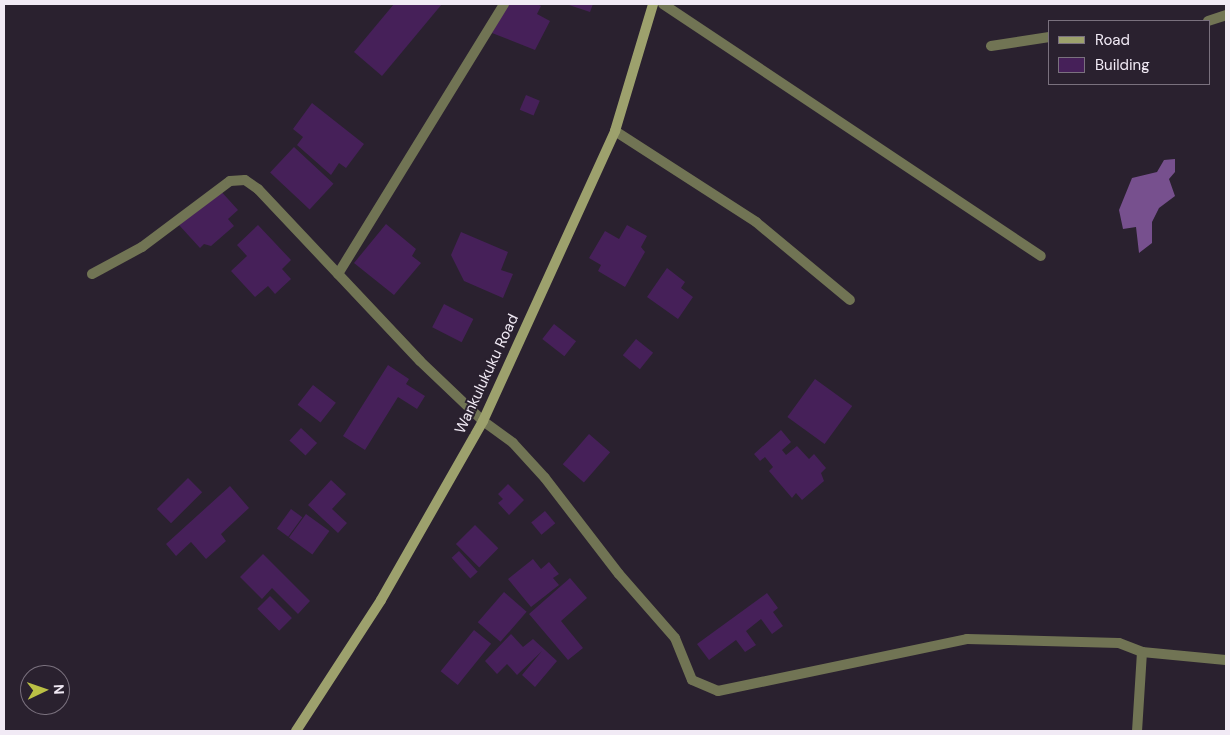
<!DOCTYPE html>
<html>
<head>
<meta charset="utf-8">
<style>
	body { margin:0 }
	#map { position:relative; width:1230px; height:735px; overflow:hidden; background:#2a212f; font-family:"DM Sans",sans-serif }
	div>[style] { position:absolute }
	.water>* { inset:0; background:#77508e }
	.building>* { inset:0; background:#462059; transform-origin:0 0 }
	.minor>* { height:10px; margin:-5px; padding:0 5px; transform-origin:5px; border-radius:5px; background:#717454 }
	.secondary>* { height:10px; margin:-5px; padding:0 5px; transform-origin:5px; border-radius:5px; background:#9da16d }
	span { translate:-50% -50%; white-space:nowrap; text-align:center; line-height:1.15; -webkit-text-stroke:4px #2a212f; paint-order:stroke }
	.street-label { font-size:15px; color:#f1eaf5 }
	.frame { position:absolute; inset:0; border:5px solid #f1eaf5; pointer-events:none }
	.legend { position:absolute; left:1048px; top:20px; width:162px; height:65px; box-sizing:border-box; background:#2a212f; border:1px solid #7a717e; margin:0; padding:6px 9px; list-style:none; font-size:15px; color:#f1eaf5 }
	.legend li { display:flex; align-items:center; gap:10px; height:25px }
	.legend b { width:25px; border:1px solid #7a717e }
	.north { position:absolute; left:20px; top:665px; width:50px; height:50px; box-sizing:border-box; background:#2a212f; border:1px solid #7a717e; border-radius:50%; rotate:87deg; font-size:14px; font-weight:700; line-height:20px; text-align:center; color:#f1eaf5 }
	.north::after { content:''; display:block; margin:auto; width:18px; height:22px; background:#bbc045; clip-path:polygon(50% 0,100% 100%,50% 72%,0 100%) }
</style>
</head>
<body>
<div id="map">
	<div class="water">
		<i style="clip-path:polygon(1175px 159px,1175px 172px,1169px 179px,1175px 196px,1159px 208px,1152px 222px,1152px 243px,1139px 253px,1136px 227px,1123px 229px,1119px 210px,1132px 178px,1157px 172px,1164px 160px)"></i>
	</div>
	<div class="building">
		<i style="clip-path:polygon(394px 4px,442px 4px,382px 76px,354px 52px)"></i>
		<i style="clip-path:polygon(507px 4px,537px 4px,541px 6px,537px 14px,550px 21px,535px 50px,492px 33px)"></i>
		<i style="clip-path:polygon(566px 4px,593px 4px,590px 12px)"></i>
		<i style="left:526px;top:95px;width:15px;height:16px;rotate:23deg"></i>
		<i style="clip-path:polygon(312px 103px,364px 144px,346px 168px,339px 163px,331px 175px,297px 145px,303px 137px,293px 129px)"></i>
		<i style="left:294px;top:147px;width:54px;height:35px;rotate:43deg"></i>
		<i style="clip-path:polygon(219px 189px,238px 210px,228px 219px,234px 226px,211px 246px,204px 244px,200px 248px,179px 225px)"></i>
		<i style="clip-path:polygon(386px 224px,416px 249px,412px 256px,421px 263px,394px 295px,354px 263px)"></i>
		<i style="clip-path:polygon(258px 225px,291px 260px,282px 269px,291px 279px,275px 294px,268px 286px,255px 297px,231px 271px,247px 256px,237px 245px)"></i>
		<i style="clip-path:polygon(627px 225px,647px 236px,641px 247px,645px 252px,625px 287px,598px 271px,601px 265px,589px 258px,605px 231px,619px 239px)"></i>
		<i style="clip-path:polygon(461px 232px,508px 252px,501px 270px,513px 274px,503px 298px,464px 281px,451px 255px)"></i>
		<i style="clip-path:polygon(667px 268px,685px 282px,681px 288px,693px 297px,678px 319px,647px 297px)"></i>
		<i style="left:444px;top:304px;width:33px;height:26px;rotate:27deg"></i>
		<i style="left:554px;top:324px;width:28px;height:19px;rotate:38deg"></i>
		<i style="left:636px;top:339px;width:22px;height:21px;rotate:39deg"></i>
		<i style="clip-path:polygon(388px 365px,409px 379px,406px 384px,425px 396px,417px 409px,398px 397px,365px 450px,343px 436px)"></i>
		<i style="left:815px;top:379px;width:46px;height:47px;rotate:36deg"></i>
		<i style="left:313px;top:385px;width:29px;height:25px;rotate:38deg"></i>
		<i style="left:301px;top:428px;width:22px;height:17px;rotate:43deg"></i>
		<i style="clip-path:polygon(781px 430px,791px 442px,782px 450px,786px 455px,797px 446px,809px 459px,814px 454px,826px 468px,821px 473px,824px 481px,802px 500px,796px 493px,792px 498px,769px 471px,773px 467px,765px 457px,760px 461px,754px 454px)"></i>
		<i style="left:589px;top:434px;width:28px;height:40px;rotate:41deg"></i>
		<i style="left:188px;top:478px;width:20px;height:44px;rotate:45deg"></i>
		<i style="clip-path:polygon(331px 480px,346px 494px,332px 509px,347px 523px,338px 533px,308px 505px)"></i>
		<i style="clip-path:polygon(508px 484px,524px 500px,509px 515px,498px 503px,503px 499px,498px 494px)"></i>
		<i style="clip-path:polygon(230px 486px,249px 508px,221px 534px,226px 541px,206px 559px,191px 542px,176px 556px,166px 544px)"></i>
		<i style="left:291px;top:509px;width:14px;height:24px;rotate:36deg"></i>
		<i style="left:545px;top:511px;width:16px;height:18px;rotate:50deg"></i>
		<i style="left:306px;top:514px;width:29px;height:29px;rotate:36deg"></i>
		<i style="left:475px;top:525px;width:33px;height:27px;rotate:45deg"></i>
		<i style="left:459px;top:551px;width:28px;height:10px;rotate:48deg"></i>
		<i style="clip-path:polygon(263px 554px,310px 601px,298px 614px,272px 588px,262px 599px,240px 577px)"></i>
		<i style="clip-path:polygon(533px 559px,541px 569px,549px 562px,559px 574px,553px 578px,559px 585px,531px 607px,508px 579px)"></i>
		<i style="clip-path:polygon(570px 578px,587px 598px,561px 621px,583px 648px,568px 660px,529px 614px)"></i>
		<i style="left:504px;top:592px;width:30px;height:40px;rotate:41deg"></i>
		<i style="clip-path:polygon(767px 593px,778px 608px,773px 612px,783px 626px,772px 634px,761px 619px,746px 631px,756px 645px,745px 652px,736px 640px,709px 660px,697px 644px)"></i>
		<i style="left:270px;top:596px;width:31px;height:18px;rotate:45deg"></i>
		<i style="left:474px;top:630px;width:22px;height:53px;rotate:39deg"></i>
		<i style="clip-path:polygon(511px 634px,523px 647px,533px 639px,557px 661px,535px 687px,522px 675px,542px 651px,517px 675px,507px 664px,497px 674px,485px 661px)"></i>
	</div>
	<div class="minor">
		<i style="left:663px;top:4px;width:454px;rotate:33.7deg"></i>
		<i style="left:1208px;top:21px;width:19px;rotate:-18deg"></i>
		<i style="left:991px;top:46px;width:59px;rotate:-8.8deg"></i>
		<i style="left:615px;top:131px;width:168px;rotate:32.8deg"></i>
		<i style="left:756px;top:222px;width:122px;rotate:39.7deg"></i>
		<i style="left:92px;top:274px;width:57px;rotate:-28.4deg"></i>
		<i style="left:142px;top:247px;width:110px;rotate:-36.9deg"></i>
		<i style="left:230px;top:181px;width:15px;rotate:-4deg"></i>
		<i style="left:245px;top:180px;width:16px;rotate:35deg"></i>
		<i style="left:258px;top:189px;width:236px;rotate:46.7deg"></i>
		<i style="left:420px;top:361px;width:87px;rotate:43.6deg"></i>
		<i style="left:483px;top:421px;width:37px;rotate:36deg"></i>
		<i style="left:513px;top:443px;width:47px;rotate:47.6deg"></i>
		<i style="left:545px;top:478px;width:121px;rotate:52.4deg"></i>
		<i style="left:619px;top:574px;width:85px;rotate:48.8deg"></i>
		<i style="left:675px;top:638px;width:45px;rotate:68deg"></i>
		<i style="left:692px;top:680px;width:28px;rotate:23deg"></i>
		<i style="left:718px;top:691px;width:254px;rotate:-11.8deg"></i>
		<i style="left:967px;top:639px;width:152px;rotate:1.5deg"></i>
		<i style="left:1119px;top:643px;width:25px;rotate:21deg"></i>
		<i style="left:1142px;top:652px;width:79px;rotate:93.6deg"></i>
		<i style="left:338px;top:274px;width:317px;rotate:-58.4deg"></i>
		<i style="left:1142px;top:652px;width:84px;rotate:5.4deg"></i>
	</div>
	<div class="secondary">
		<i style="left:296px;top:731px;width:156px;rotate:-57deg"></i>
		<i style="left:381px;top:600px;width:206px;rotate:-60.3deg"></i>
		<i style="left:483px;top:421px;width:319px;rotate:-65.5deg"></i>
		<i style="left:615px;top:131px;width:133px;rotate:-73.3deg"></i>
	</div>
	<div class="street-label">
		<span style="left:487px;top:374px;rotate:-65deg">Wankulukuku Road</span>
	</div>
	<div class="frame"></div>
	<ul class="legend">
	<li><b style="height:6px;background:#9da16d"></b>Road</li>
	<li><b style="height:14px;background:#462059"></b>Building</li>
	</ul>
	<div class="north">N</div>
</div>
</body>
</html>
